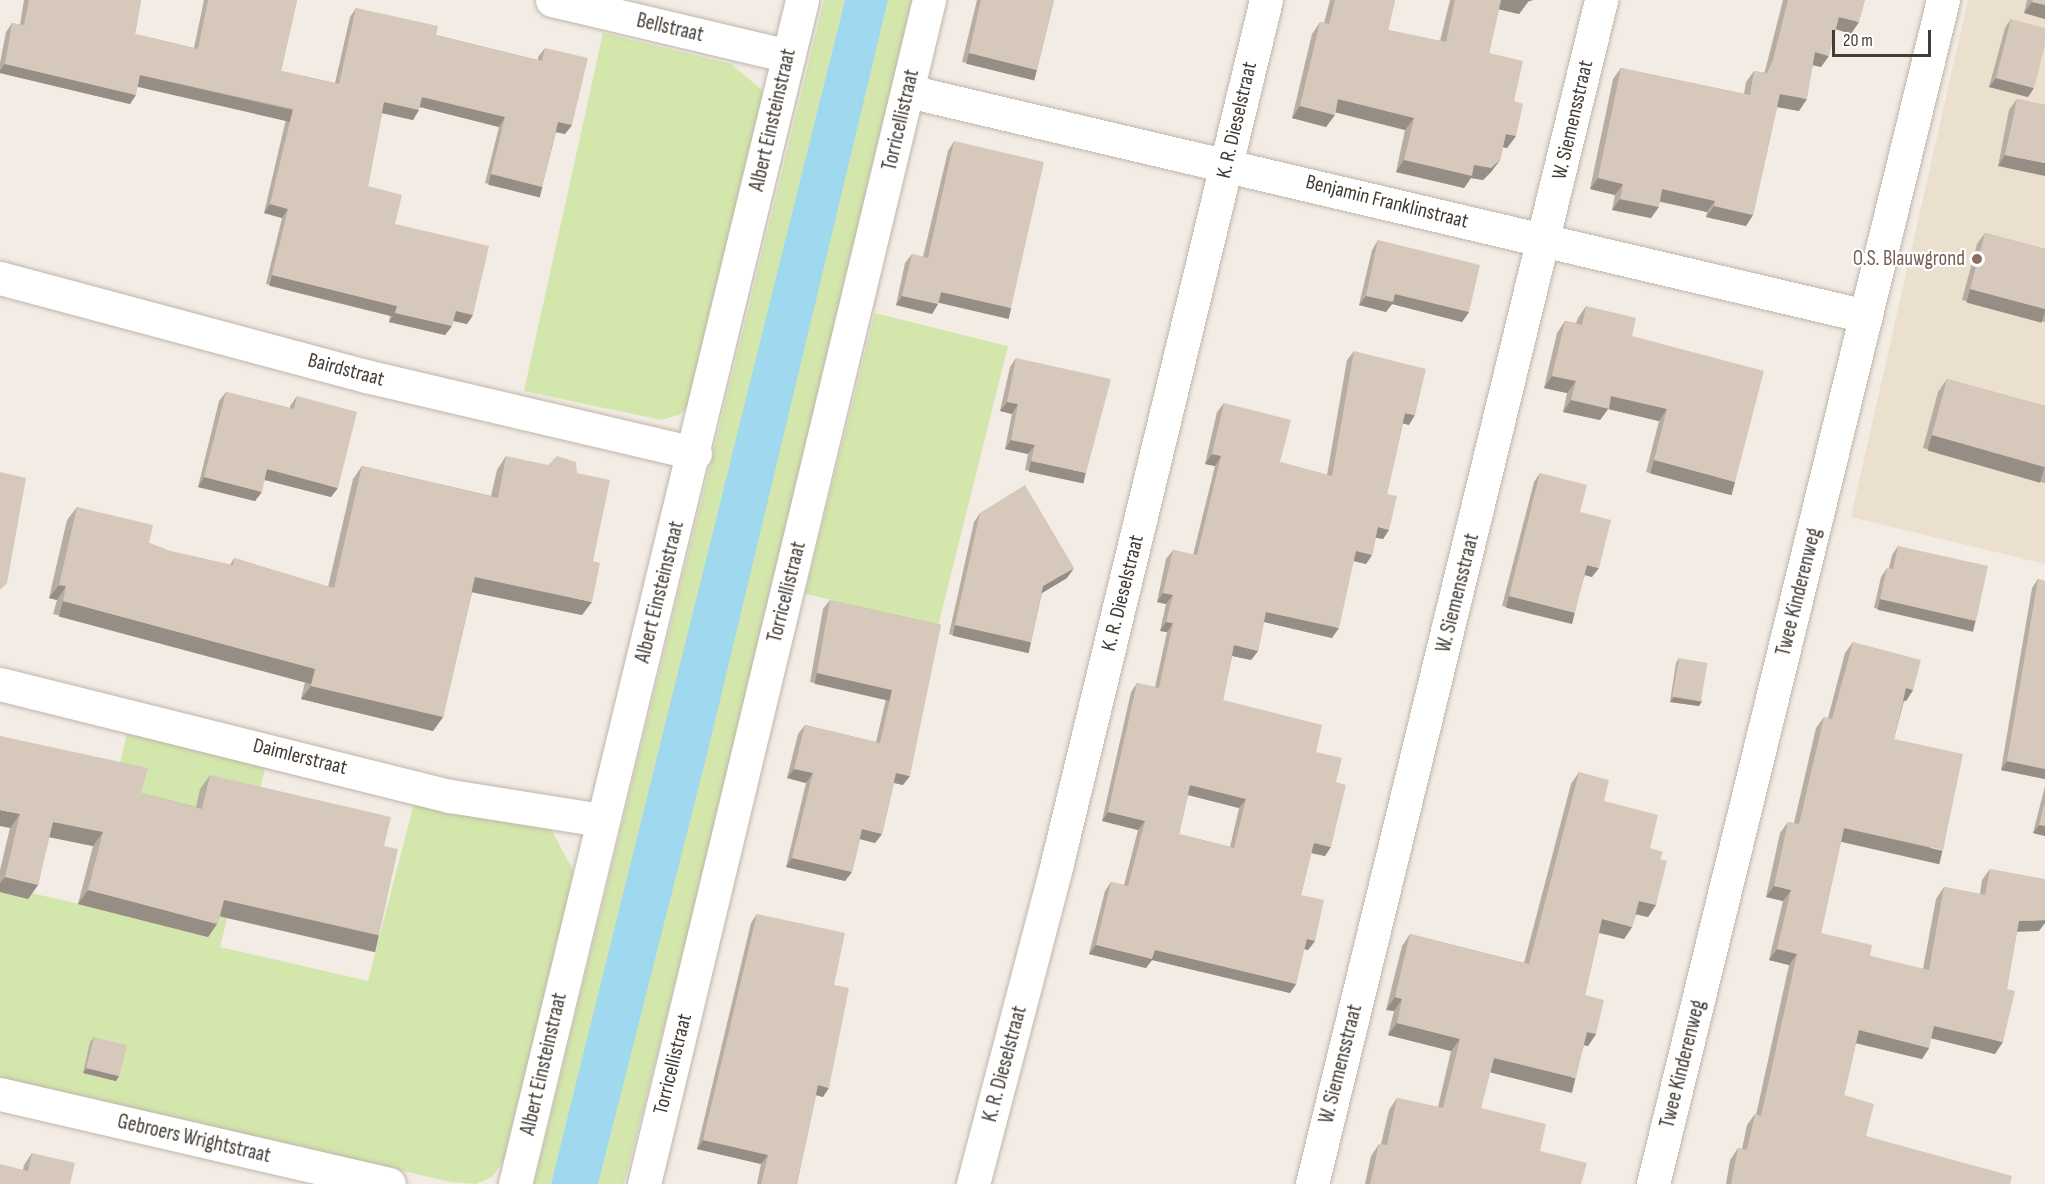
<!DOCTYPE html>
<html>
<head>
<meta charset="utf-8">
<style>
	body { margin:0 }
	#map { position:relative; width:2045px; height:1184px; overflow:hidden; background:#f2ece4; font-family:"Sofia Sans Condensed",sans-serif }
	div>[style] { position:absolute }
	.education>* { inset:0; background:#ebdfce }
	.green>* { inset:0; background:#d3e6ac; transform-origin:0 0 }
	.water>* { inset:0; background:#a0d8ef }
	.roads { filter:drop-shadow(0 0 2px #c0b5aa) drop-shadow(0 0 2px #c0b5aa) }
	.minor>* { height:33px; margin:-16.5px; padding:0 16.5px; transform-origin:16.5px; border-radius:16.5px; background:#fff }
	.wall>* { inset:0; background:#b8ada2 }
	.shaded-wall>* { inset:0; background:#968d84; transform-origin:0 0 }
	.building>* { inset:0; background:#d6c9bc; transform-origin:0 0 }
	.dots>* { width:16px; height:16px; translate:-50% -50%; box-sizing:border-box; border:3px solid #fff; border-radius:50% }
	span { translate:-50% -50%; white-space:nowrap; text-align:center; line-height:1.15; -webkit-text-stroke:4.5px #fff; paint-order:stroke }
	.street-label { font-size:21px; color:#443c34 }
	.education-label { font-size:21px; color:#785e54 }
	.right { translate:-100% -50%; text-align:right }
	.scale { position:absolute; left:1832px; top:30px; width:99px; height:27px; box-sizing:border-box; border:3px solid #443c34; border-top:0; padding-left:8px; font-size:18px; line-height:21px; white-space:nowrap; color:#443c34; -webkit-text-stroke:4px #fff; paint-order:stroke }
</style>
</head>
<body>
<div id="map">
	<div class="education">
		<i style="clip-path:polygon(1968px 0,2045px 0,2045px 564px,1851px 517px)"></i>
	</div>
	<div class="green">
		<i style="clip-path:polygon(824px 0,845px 0,664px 739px,551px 1184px,534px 1184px)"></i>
		<i style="clip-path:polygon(888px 0,912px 0,733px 756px,624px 1184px,598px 1184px)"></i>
		<i style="clip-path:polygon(603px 33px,731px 64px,762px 90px,762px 114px,691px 404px,679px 415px,661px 420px,524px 391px)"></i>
		<i style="left:875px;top:313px;width:137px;height:289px;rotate:14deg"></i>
		<i style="clip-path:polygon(127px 733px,266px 765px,220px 947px,368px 981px,414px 803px,551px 829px,573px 870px,570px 889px,504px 1160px,492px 1177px,476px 1184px,451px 1182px,0 1078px,0 886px,88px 906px)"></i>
	</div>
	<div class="water">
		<i style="clip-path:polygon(845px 0,888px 0,708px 750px,598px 1184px,551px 1184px)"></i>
	</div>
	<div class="roads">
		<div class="minor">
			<i style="left:552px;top:0;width:243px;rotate:13.3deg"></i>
			<i style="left:908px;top:91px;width:984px;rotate:13.22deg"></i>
			<i style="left:0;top:278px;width:379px;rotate:15deg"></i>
			<i style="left:366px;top:376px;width:338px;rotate:13.2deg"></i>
			<i style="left:0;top:684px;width:464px;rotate:14deg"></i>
			<i style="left:450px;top:796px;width:154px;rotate:9deg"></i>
			<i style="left:0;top:1094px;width:399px;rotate:13deg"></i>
			<i style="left:515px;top:1184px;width:1218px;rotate:-76.37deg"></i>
			<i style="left:644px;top:1184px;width:1218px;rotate:-76.47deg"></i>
			<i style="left:973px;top:1184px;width:332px;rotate:-75.3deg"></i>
			<i style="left:1057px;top:863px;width:888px;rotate:-76.39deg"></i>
			<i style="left:1312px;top:1184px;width:1219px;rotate:-76.28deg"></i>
			<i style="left:1653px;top:1184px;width:1219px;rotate:-76.24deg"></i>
		</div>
	</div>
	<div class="wall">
		<i style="clip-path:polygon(24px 0,141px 0,135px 34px,194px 48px,204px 0,297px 0,281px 71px,335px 83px,350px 17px,356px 8px,436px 35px,538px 60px,538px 57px,545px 48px,572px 125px,565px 134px,556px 132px,542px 187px,536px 196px,485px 183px,499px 127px,420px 107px,413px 120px,382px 113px,368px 186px,395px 224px,473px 315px,467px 324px,453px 321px,452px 326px,445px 335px,389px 322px,390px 315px,266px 284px,282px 218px,264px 213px,286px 119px,138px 86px,130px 104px,0 73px,0 63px,6px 32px,12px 23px,20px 25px)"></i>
		<i style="clip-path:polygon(977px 0,1054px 0,1037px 70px,1031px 79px,962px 62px)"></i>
		<i style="clip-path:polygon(1330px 0,1395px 0,1388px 30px,1440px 41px,1450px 0,1533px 0,1528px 1px,1519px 14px,1499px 9px,1489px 53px,1514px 101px,1516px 136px,1507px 148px,1503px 147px,1500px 160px,1491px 172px,1483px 180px,1471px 178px,1464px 188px,1396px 172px,1405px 130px,1335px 112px,1326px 127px,1292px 118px,1312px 34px,1320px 22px,1324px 23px)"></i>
		<i style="clip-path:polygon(1783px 0,1865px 0,1851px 34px,1836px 29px,1821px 67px,1813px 65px,1799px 111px,1777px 107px,1753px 215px,1746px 226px,1706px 217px,1707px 212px,1660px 202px,1651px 218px,1612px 210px,1615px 195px,1590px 189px,1613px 79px,1621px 68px,1744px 94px,1746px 82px,1754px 71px,1764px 73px,1765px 71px)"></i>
		<i style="clip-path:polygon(2027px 0,2045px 0,2045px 19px,2024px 13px)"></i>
		<i style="clip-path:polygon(2011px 19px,2028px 97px,1989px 87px,2005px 28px)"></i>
		<i style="clip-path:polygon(2017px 99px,2045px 105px,1998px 166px,2009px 110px)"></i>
		<i style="clip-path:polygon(954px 141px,1011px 308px,1005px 317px,939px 302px,932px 314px,896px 305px,905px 263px,912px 254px,923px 257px,948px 151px)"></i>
		<i style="clip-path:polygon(1985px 233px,2045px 249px,2045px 322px,1962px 300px,1977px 244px)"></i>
		<i style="clip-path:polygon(1378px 240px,1469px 312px,1462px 322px,1392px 304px,1386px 312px,1359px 305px,1372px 250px)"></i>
		<i style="clip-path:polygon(1586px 306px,1632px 336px,1727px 494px,1646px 472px,1659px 421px,1608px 409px,1600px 420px,1563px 412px,1567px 393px,1544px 388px,1557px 333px,1565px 321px,1576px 323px,1578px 318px)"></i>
		<i style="clip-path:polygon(evenodd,1354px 351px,1409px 425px,1403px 423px,1387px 494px,1389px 530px,1383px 539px,1376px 537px,1372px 555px,1366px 564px,1353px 561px,1332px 638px,1264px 622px,1258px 651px,1251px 660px,1232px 656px,1223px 700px,1316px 752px,1336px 782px,1325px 856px,1311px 853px,1301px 895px,1315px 941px,1308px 950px,1304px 949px,1296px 984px,1290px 993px,1152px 960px,1146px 968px,1089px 954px,1105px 891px,1111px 882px,1124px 885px,1138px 830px,1102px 821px,1131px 692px,1137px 683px,1155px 687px,1167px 632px,1160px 631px,1166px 604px,1157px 602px,1166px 559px,1173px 550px,1193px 555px,1215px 466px,1205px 464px,1217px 412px,1224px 403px,1280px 462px,1327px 475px,1347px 360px,1354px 351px,1188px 795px,1239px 808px,1230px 847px,1179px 834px,1188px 795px)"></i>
		<i style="clip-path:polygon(1016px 358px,1080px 482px,1025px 470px,1028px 454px,1005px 449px,1012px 414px,1000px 411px,1010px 367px)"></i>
		<i style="clip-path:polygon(1947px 379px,2045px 406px,2045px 483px,1923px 448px,1938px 392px)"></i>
		<i style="clip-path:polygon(226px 392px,290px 408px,290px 406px,297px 396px,331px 497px,265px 480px,255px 501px,198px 487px,219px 401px)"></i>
		<i style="clip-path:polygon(506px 456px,582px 615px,472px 592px,443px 717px,433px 731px,301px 699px,305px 682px,53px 614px,57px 600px,49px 598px,67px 520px,77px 507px,149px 543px,170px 551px,230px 565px,234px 558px,328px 587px,353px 479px,362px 466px,491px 496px,497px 470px)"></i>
		<i style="clip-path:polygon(1540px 473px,1580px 512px,1592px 577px,1585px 575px,1569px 623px,1502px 606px,1534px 482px)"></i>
		<i style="clip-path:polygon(980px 513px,1067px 578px,1042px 593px,1031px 642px,1024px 651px,949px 634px,974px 522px)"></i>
		<i style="clip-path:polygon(1898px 546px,1976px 621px,1970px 630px,1874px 608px,1881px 577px,1887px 568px,1889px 568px,1892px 555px)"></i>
		<i style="clip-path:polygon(2038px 579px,2045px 581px,2045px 779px,2001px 770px,2032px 588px)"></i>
		<i style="clip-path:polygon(830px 600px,941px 625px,903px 785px,894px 783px,882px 834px,875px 843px,860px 839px,852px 872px,845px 881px,786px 867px,806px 783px,787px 778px,798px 734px,805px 725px,876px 742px,886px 699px,810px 682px,823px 609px)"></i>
		<i style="clip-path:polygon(1853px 642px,1913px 690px,1906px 701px,1904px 701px,1894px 739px,1935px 861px,1841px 841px,1821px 933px,1870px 956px,1923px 969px,1936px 899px,1944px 887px,1980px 894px,1982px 880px,1990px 869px,2039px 931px,2017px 931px,1995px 1054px,1931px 1038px,1929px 1048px,1922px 1059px,1856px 1043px,1844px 1095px,1866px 1136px,2010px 1184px,1726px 1184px,1730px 1160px,1738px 1148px,1742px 1149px,1747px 1125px,1755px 1114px,1756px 1115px,1789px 965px,1769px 960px,1783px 901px,1766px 897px,1780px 833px,1788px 822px,1794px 823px,1816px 728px,1824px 717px,1828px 718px,1845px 653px)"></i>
		<i style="clip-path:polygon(1679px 658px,1699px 706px,1670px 702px,1676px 663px)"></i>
		<i style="clip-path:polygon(0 736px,141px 793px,196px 807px,200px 789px,210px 775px,384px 846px,379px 935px,369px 949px,220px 915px,217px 924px,208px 937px,78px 904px,93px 846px,49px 837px,38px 885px,28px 899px,0 892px,0 870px,10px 828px)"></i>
		<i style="clip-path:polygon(1579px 772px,1604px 801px,1660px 859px,1656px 905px,1648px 917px,1636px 914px,1632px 927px,1624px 939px,1599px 933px,1585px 995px,1596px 1034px,1588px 1046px,1584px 1045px,1568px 1090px,1490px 1071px,1481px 1108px,1540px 1151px,1581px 1184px,1365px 1184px,1371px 1156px,1379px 1144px,1381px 1144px,1389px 1110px,1397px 1098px,1438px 1107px,1451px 1051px,1388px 1035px,1394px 1011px,1386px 1010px,1402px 946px,1410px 934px,1524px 963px,1571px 784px)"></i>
		<i style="clip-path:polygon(2045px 786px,2045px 836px,2033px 833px)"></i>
		<i style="clip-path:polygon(757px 914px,834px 985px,823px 1097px,816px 1095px,797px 1184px,757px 1184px,761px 1164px,697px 1149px,751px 923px)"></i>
		<i style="clip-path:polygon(94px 1037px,119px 1076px,116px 1081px,83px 1073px,90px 1042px)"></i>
		<i style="clip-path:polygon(32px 1153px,70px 1184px,23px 1170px,24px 1165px)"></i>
	</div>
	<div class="shaded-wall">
		<i style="clip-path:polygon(1499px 0,1533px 0,1527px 2px,1528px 2px,1519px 14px,1493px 8px)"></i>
		<i style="clip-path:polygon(2032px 2px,2045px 5px,2045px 19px,2024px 13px)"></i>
		<i style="clip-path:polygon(1839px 17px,1859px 22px,1851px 34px,1832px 28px)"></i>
		<i style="clip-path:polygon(1815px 52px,1829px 56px,1821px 67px,1808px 64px)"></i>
		<i style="left:969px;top:53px;width:70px;height:11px;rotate:14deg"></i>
		<i style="clip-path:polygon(5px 64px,136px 95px,130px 104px,0 73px,0 70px)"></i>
		<i style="left:140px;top:75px;width:157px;height:12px;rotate:13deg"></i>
		<i style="clip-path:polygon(1996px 78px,2034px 88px,2028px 97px,1989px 87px)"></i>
		<i style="clip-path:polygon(1780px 94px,1807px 99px,1799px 111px,1772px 106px)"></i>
		<i style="clip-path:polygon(422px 97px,505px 117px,499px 127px,416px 106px)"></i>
		<i style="clip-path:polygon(1338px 99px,1414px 118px,1405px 130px,1330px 111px)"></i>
		<i style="clip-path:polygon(384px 102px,419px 110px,413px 120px,377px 112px)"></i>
		<i style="clip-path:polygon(1300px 106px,1335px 115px,1326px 127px,1292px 118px)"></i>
		<i style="clip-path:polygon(558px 122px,572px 125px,565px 134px,551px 131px)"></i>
		<i style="clip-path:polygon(1506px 134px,1516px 136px,1507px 148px,1497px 146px)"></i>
		<i style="clip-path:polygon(2005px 155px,2045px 163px,2045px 176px,1998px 166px)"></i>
		<i style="clip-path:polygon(1404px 160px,1474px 165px,1500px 160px,1491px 172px,1483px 180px,1471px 178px,1464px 188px,1396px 172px)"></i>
		<i style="left:491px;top:174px;width:53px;height:11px;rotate:14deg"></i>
		<i style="clip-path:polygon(1598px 178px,1623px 184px,1615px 195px,1590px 189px)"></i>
		<i style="clip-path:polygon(1662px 189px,1715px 201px,1707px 212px,1655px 200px)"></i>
		<i style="clip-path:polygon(1620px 199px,1659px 207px,1651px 218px,1612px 210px)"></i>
		<i style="clip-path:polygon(270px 204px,288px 209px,282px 218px,264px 213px)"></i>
		<i style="clip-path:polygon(1714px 206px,1753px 215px,1746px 226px,1706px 217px)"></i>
		<i style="left:272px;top:275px;width:129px;height:11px;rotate:14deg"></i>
		<i style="left:1970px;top:289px;width:78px;height:14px;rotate:15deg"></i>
		<i style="left:941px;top:292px;width:72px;height:11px;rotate:13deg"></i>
		<i style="clip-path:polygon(1395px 294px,1469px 312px,1462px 322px,1392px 304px,1386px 312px,1359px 305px,1366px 296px)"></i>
		<i style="clip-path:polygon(902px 296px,938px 304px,932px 314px,896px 305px)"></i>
		<i style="clip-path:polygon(456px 311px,473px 315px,467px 324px,449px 320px)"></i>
		<i style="clip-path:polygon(395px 313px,452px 326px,445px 335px,389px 322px)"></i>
		<i style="clip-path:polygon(1552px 376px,1576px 381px,1567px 393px,1544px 388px)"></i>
		<i style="clip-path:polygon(1611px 396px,1667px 409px,1659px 421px,1608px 409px,1600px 420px,1563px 412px,1571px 400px)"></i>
		<i style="clip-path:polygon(1007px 402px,1018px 404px,1012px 414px,1000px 411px)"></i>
		<i style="clip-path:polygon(1405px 413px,1415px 415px,1409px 425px,1398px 422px)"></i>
		<i style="left:1932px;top:435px;width:117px;height:16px;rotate:16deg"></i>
		<i style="clip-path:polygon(1011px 440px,1035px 445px,1028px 454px,1005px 449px)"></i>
		<i style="clip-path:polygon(1212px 454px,1221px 456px,1215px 466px,1205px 464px)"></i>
		<i style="left:1654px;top:460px;width:84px;height:14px;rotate:15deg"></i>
		<i style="left:1031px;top:461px;width:56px;height:11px;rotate:12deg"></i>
		<i style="clip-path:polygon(267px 469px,338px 488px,331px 497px,261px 479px)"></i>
		<i style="clip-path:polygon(204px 477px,262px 492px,255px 501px,198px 487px)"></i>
		<i style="clip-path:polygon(1378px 527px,1389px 530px,1383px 539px,1372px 537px)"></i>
		<i style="clip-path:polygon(1356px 551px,1372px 555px,1366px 564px,1349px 560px)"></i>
		<i style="clip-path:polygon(1587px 565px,1599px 568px,1592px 577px,1581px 574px)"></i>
		<i style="clip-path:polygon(1074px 568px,1067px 578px,1037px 596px,1043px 586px)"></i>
		<i style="clip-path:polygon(475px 577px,592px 602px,582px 615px,466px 591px)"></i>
		<i style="clip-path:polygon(59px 585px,66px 586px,57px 600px,49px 598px)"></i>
		<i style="clip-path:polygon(1163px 593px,1173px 595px,1166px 604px,1157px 602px)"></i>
		<i style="left:1509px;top:596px;width:68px;height:12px;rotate:14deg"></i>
		<i style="left:1880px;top:599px;width:98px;height:11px;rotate:13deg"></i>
		<i style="left:63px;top:601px;width:261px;height:16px;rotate:15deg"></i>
		<i style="clip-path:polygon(1266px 612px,1339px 628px,1332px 638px,1260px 621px)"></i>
		<i style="clip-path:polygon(1166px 622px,1173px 623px,1167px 632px,1160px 631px)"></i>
		<i style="left:955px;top:625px;width:78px;height:11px;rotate:13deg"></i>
		<i style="clip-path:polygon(1234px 645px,1258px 651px,1251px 660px,1228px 655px)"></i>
		<i style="left:817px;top:673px;width:77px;height:11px;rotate:13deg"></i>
		<i style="clip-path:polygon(311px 686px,443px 717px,433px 731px,301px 699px)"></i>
		<i style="clip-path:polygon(1906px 688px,1913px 690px,1906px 701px,1899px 699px)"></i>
		<i style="clip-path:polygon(1674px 697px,1702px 701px,1699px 706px,1670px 702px)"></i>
		<i style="clip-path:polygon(2007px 761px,2045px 769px,2045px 779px,2001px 770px)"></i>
		<i style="clip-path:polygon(794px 769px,813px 773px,806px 783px,787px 778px)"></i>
		<i style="clip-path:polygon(896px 773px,910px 776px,903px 785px,890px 782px)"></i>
		<i style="clip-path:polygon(1190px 785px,1246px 799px,1239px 808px,1184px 794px)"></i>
		<i style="clip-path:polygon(0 810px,20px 814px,10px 828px,0 826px)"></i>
		<i style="clip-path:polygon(1108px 812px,1145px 821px,1138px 830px,1102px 821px)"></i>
		<i style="clip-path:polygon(53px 822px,103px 832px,93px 846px,43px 836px)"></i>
		<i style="clip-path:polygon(2039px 825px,2045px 826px,2045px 836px,2033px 833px)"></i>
		<i style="left:1844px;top:828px;width:101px;height:14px;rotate:13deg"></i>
		<i style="clip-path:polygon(862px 829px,882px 834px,875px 843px,856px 838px)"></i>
		<i style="clip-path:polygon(1314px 843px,1331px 847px,1325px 856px,1307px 852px)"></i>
		<i style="clip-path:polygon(792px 858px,852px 872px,845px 881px,786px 867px)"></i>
		<i style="clip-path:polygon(5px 877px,38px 885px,28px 899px,0 892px,0 883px)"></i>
		<i style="clip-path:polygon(1774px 886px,1791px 890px,1783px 901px,1766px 897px)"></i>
		<i style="clip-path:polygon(88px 890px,217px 924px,208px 937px,78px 904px)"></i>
		<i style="left:224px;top:900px;width:159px;height:17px;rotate:13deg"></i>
		<i style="clip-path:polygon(1639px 901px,1656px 905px,1648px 917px,1630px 913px)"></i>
		<i style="clip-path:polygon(1602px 919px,1632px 927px,1624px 939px,1593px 931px)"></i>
		<i style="clip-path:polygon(2045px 920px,2045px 923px,2039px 931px,2011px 932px,2019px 921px)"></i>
		<i style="clip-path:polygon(1307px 939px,1315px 941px,1308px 950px,1300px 948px)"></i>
		<i style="clip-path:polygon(1096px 945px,1155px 950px,1296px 984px,1290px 993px,1152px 960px,1146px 968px,1089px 954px)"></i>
		<i style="clip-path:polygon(1777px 949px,1797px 954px,1789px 965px,1769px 960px)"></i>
		<i style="clip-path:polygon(1395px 997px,1402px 999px,1394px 1011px,1386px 1010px)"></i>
		<i style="clip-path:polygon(1397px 1023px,1460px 1039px,1451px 1051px,1388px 1035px)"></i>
		<i style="clip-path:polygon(1934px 1026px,2003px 1042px,1995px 1054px,1926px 1037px)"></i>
		<i style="clip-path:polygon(1859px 1030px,1929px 1048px,1922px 1059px,1851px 1042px)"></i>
		<i style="clip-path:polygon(1587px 1032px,1596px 1034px,1588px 1046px,1578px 1044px)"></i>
		<i style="left:1494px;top:1058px;width:84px;height:15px;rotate:14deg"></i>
		<i style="clip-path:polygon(87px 1068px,119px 1076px,116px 1081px,83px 1073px)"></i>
		<i style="clip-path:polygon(818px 1085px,829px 1088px,823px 1097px,812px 1094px)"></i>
		<i style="clip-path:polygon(703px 1140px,768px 1155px,761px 1164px,697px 1149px)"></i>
	</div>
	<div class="building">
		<i style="clip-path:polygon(29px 0,141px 0,135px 34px,198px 49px,208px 0,297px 0,281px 71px,339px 84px,356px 8px,438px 26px,436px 35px,542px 61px,545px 48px,588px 58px,572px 125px,558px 122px,542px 187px,491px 174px,505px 117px,422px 97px,419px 110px,384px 102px,368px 186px,402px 195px,395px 224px,489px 246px,473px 315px,456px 311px,452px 326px,395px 313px,397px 306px,272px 275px,288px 209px,270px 204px,293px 109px,140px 75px,136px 95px,5px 64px,12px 23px,24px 25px)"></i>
		<i style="clip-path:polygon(981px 0,1054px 0,1037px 70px,969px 53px)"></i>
		<i style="clip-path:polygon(1335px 0,1395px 0,1388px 30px,1446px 42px,1455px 0,1501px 0,1489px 53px,1523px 61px,1514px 101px,1523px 104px,1516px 136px,1506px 134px,1500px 160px,1491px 168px,1474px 165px,1472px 176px,1404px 160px,1414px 118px,1338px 99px,1335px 115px,1300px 106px,1320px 22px,1329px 24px)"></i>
		<i style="clip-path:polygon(1788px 0,1865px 0,1859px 22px,1839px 17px,1829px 56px,1815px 52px,1807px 99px,1780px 94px,1753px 215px,1714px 206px,1715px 201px,1662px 189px,1659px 207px,1620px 199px,1623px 184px,1598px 178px,1621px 68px,1750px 95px,1754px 71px,1767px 73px,1773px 60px)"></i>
		<i style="clip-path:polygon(2033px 0,2045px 0,2045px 5px,2032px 2px)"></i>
		<i style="clip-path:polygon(2011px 19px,2045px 28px,2045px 45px,2034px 88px,1996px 78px)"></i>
		<i style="clip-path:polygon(2017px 99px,2045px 105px,2045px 163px,2005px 155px)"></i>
		<i style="clip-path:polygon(954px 141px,1044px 162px,1011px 308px,941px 292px,938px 304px,902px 296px,912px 254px,928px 258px)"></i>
		<i style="clip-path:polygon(1985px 233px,2045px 249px,2045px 309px,1970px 289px)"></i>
		<i style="clip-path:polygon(1378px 240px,1480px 265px,1469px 312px,1395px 294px,1393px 302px,1366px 296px)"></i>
		<i style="clip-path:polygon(1586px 306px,1636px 318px,1632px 336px,1764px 371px,1735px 482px,1654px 460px,1667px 409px,1611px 396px,1609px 409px,1571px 400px,1576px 381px,1552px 376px,1565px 321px,1582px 325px)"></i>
		<i style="clip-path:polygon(evenodd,1354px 351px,1426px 369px,1415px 415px,1405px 413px,1387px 494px,1397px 496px,1389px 530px,1378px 527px,1372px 555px,1356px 551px,1339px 628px,1266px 612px,1258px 651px,1234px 645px,1223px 700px,1322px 725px,1316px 752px,1342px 758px,1336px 782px,1346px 785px,1331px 847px,1314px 843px,1301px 895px,1324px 900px,1315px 941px,1307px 939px,1296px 984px,1155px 950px,1152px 959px,1096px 945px,1111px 882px,1128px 886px,1145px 821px,1108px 812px,1137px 683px,1159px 688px,1173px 623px,1166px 622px,1173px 595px,1163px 593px,1173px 550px,1197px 555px,1221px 456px,1212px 454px,1224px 403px,1291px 420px,1280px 462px,1332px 476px,1354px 351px,1190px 785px,1246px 799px,1234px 848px,1179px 834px,1190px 785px)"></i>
		<i style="clip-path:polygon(1016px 358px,1111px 379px,1086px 473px,1031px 461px,1035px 445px,1011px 440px,1018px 404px,1007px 402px)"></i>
		<i style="clip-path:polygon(1947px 379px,2045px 406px,2045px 467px,1932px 435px)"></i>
		<i style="clip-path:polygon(226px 392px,294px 409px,297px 396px,357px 412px,338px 488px,267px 469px,262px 492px,204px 477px)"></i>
		<i style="clip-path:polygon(506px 456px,548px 465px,557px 456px,576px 462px,577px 473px,610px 480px,593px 561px,600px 563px,592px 602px,475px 577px,443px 717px,311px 686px,315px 669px,63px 601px,66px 586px,59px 585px,77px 507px,153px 525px,149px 543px,170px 551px,233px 565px,234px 558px,334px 588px,362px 466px,498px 498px)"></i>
		<i style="clip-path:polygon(0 472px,26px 478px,7px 583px,0 590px)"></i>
		<i style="clip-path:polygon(1540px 473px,1587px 485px,1580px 512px,1611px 520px,1599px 568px,1587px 565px,1575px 613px,1509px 596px)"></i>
		<i style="clip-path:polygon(1025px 485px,1074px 568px,1043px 586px,1031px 642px,955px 625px,980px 513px)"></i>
		<i style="clip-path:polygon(1898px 546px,1988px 566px,1976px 621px,1880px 599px,1887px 568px,1893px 569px)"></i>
		<i style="clip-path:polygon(2038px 579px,2045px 581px,2045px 769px,2007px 761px)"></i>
		<i style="clip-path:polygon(830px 600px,941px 625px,910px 776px,896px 773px,882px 834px,862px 829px,852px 872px,792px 858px,813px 773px,794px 769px,805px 725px,880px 743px,892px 690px,817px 673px)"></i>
		<i style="clip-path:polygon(1853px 642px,1921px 660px,1913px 690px,1906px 688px,1894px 739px,1963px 754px,1943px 850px,1844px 828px,1821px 933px,1872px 945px,1870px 956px,1929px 970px,1944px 887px,1985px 895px,1990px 869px,2045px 879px,2045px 920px,2019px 921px,2007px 989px,2015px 991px,2003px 1042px,1934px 1026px,1929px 1048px,1859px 1030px,1844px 1095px,1874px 1104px,1866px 1136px,2012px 1176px,2010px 1184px,1731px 1184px,1738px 1148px,1747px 1150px,1755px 1114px,1761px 1116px,1797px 954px,1777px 949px,1791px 890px,1774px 886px,1788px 822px,1799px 824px,1824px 717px,1832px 719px)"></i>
		<i style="left:1679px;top:658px;width:29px;height:39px;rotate:10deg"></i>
		<i style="clip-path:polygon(0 736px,148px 768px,141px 793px,202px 809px,210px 775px,391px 817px,384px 846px,398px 849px,379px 935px,224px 900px,217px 924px,88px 890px,103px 832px,53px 822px,38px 885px,5px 877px,20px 814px,0 810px)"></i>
		<i style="clip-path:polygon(1579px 772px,1609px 780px,1604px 801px,1658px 815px,1650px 848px,1663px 852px,1660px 859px,1667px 861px,1656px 905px,1639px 901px,1632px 927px,1602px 919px,1585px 995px,1604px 1000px,1596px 1034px,1587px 1032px,1576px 1078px,1494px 1058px,1481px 1108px,1546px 1124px,1540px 1151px,1587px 1163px,1581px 1184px,1370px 1184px,1379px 1144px,1387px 1145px,1397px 1098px,1443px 1108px,1460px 1039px,1397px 1023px,1402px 999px,1395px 997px,1410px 934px,1529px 964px)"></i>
		<i style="clip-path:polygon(2045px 802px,2045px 826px,2039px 825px)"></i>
		<i style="clip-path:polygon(757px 914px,845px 933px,834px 985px,849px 988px,829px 1088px,818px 1085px,797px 1184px,761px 1184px,768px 1155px,703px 1140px)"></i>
		<i style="left:94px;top:1037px;width:34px;height:32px;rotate:14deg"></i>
		<i style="clip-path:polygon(32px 1153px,75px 1163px,70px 1184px,0 1184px,0 1164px,28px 1171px)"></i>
	</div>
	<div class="dots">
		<i style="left:1977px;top:259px;background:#8d6e63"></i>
	</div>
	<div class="street-label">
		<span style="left:670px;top:28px;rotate:13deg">Bellstraat</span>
		<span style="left:773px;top:120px;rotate:-77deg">Albert Einsteinstraat</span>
		<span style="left:901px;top:120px;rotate:-77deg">Torricellistraat</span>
		<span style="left:1237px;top:120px;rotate:-77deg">K. R. Dieselstraat</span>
		<span style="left:1573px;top:120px;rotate:-77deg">W. Siemensstraat</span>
		<span style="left:1387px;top:202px;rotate:14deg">Benjamin Franklinstraat</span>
		<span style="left:346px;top:370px;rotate:15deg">Bairdstraat</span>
		<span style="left:660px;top:592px;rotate:-76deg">Albert Einsteinstraat</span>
		<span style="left:787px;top:592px;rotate:-76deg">Torricellistraat</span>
		<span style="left:1799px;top:592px;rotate:-76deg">Twee Kinderenweg</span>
		<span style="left:1123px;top:593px;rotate:-76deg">K. R. Dieselstraat</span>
		<span style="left:1458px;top:593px;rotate:-76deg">W. Siemensstraat</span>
		<span style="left:300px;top:757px;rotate:14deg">Daimlerstraat</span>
		<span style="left:544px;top:1064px;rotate:-77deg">Albert Einsteinstraat</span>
		<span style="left:673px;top:1064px;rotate:-76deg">Torricellistraat</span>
		<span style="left:1005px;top:1064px;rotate:-75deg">K. R. Dieselstraat</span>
		<span style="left:1341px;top:1064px;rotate:-76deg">W. Siemensstraat</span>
		<span style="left:1683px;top:1064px;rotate:-76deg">Twee Kinderenweg</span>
		<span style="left:194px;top:1139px;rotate:13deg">Gebroers Wrightstraat</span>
	</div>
	<div class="education-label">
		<span class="right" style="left:1965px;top:259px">O.S. Blauwgrond</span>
	</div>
	<div class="scale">20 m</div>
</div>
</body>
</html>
